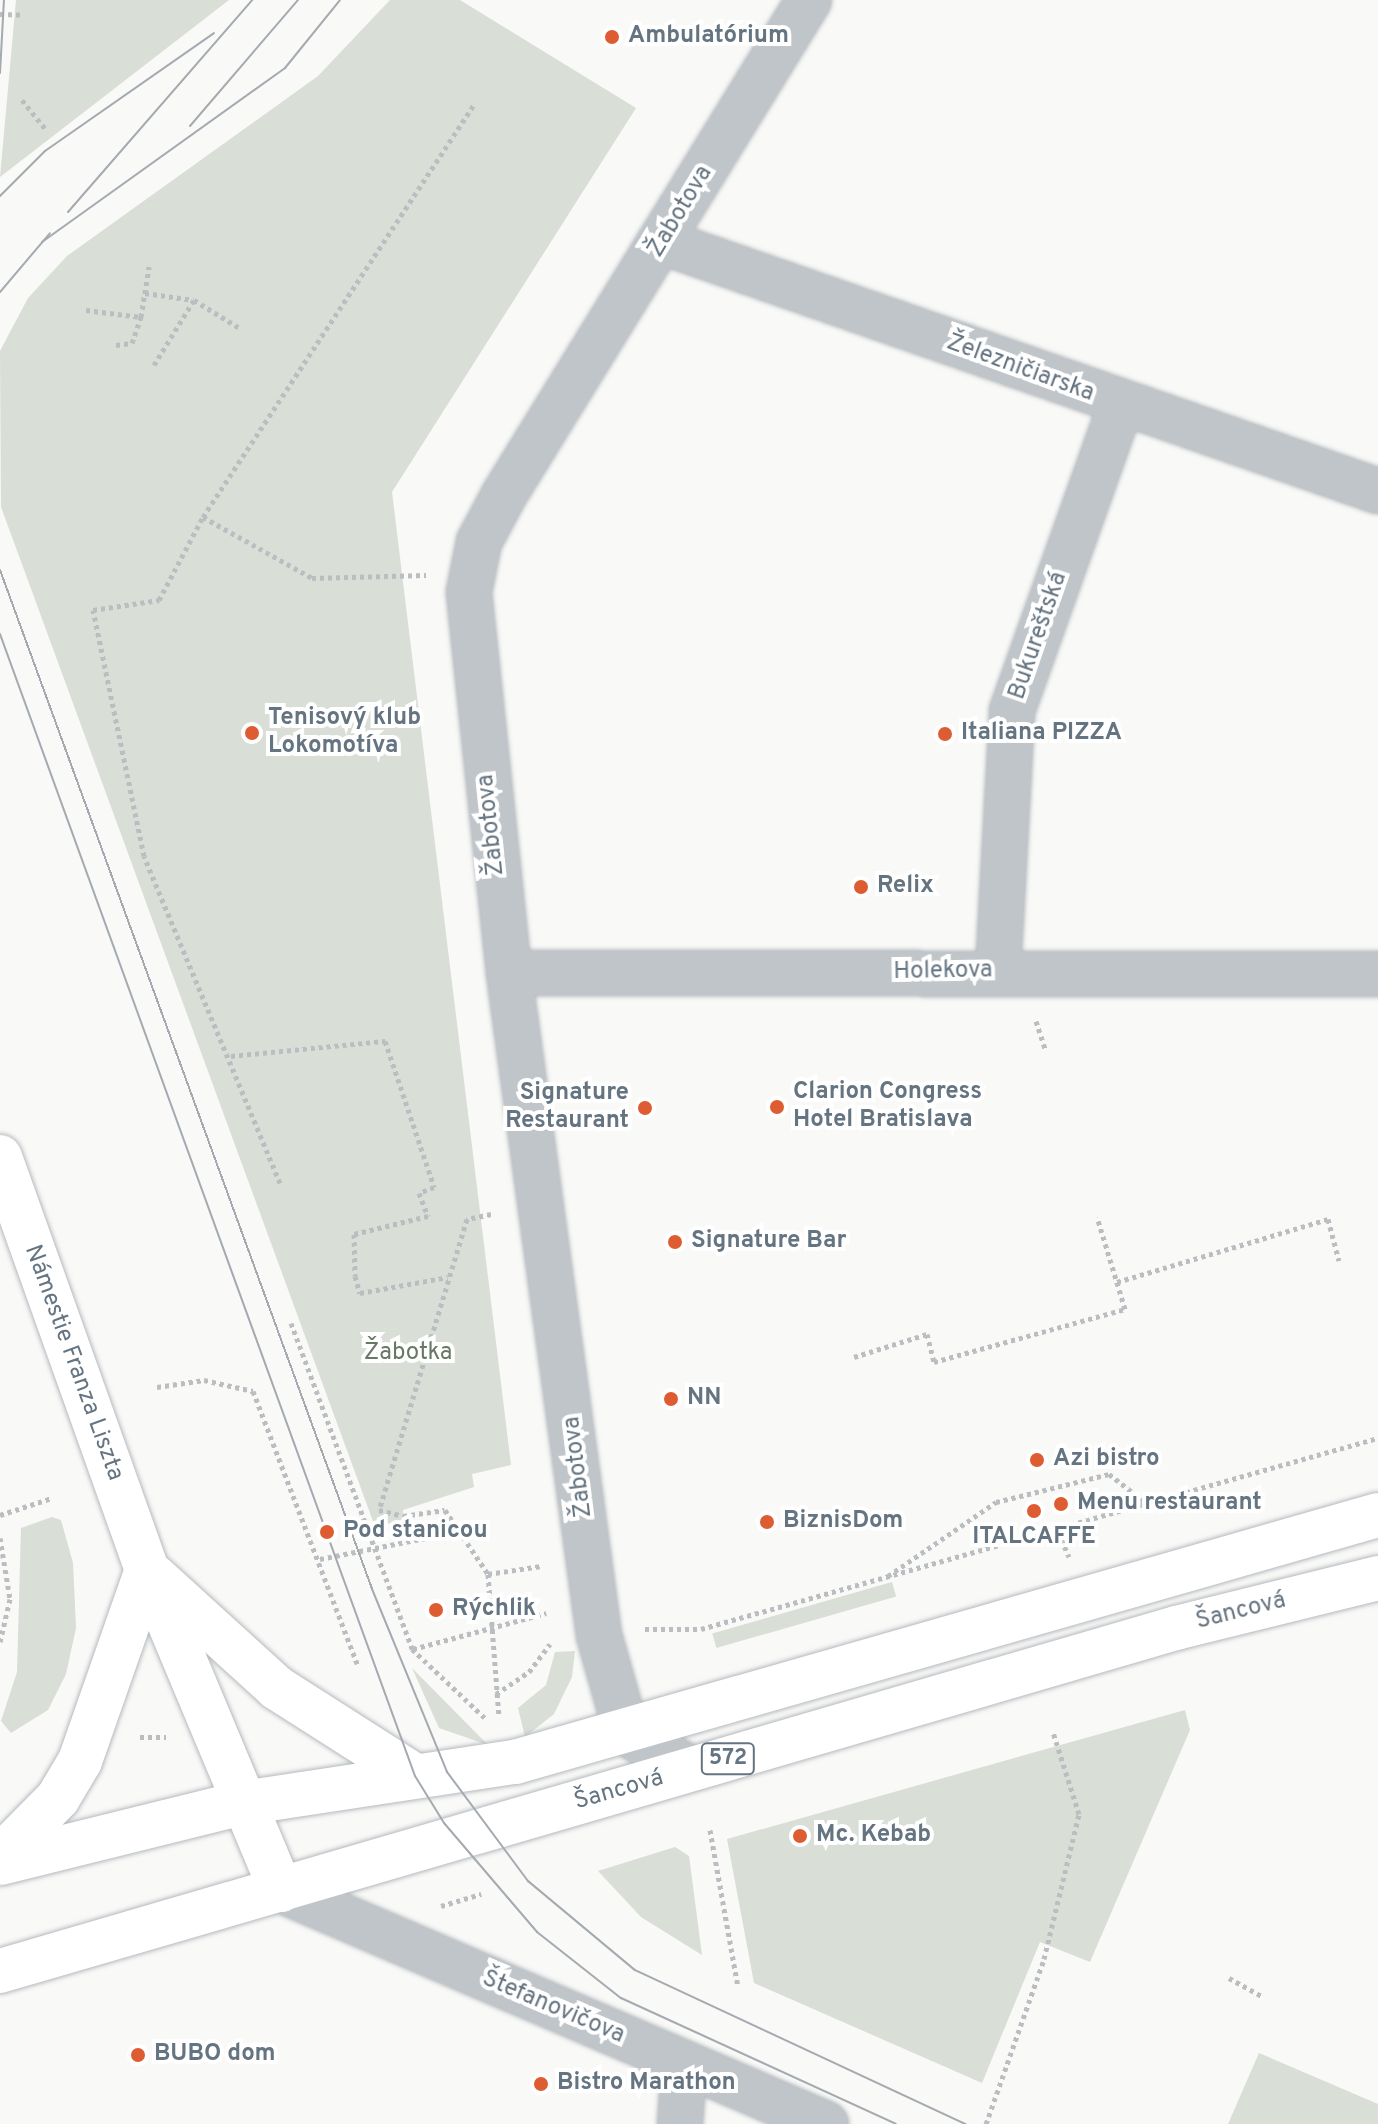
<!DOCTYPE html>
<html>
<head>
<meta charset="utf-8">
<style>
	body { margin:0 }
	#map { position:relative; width:1378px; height:2124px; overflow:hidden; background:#f9f9f7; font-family:Overpass,sans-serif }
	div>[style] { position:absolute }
	.green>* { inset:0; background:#d9ded6; transform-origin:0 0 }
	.path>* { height:5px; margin-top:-2.5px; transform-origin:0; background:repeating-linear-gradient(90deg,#bbbec1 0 4px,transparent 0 8px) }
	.roads { filter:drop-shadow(0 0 2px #b5babf) drop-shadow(0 0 2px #b5babf) }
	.street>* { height:44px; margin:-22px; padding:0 22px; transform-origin:22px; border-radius:22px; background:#c0c5c9 }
	.secondary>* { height:44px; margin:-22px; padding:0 22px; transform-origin:22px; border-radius:22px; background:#fff }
	.primary>* { height:44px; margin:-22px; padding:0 22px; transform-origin:22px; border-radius:22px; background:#fff }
	.tram>* { height:2px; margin:-1px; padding:0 1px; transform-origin:1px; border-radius:1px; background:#a4aab0 }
	.dots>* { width:22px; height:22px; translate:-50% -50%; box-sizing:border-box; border:4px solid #fff; border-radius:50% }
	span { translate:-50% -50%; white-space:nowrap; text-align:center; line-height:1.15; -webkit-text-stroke:8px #fff; paint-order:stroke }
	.shield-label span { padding:2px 6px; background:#fff; border:2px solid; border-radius:6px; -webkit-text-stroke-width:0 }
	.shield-label { font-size:22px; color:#657481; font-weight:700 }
	.poi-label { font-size:24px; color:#657481; font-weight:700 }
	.left { translate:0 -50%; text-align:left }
	.right { translate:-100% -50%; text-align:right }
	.street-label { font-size:24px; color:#657481 }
	.park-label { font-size:24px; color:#677964 }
</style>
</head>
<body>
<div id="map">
	<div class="green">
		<i style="clip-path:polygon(16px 0,229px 0,0 177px)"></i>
		<i style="clip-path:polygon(390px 0,460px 0,636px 108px,392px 492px,511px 1465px,472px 1474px,474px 1487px,403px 1510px,403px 1523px,374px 1524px,1px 507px,0 351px,28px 298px,67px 256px,318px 76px)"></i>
		<i style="clip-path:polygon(52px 1517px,61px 1520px,73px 1563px,76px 1628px,66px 1674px,48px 1710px,11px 1733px,1px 1721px,17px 1672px,21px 1528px)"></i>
		<i style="left:892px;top:1582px;width:15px;height:187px;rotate:74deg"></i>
		<i style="clip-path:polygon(575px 1651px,572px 1677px,554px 1714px,525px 1737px,518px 1708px,546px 1685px,555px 1652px)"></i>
		<i style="clip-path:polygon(412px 1668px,488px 1745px,439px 1728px)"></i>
		<i style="clip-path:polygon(1185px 1710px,1190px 1730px,1090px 1962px,1040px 1942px,982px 2083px,754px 1983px,727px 1839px)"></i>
		<i style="clip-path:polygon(675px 1847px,689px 1856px,702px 1955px,641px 1917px,598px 1871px)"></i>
		<i style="clip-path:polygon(1259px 2053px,1378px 2104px,1378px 2124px,1228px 2124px)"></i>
	</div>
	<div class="path">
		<i style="left:0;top:14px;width:24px;rotate:2deg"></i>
		<i style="left:22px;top:100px;width:38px;rotate:51deg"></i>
		<i style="left:145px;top:293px;width:49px;rotate:8.1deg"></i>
		<i style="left:86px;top:310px;width:55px;rotate:7.3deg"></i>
		<i style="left:141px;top:317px;width:51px;rotate:-80.9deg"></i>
		<i style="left:116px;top:345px;width:16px;rotate:-7deg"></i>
		<i style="left:132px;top:343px;width:28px;rotate:-71deg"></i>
		<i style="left:154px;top:365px;width:76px;rotate:-58.4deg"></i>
		<i style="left:194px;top:300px;width:55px;rotate:31.7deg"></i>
		<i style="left:203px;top:517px;width:125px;rotate:29.2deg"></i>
		<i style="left:312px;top:578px;width:114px;rotate:-1.5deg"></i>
		<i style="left:1036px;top:1021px;width:29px;rotate:72deg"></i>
		<i style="left:231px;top:1056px;width:155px;rotate:-5.6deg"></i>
		<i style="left:385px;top:1041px;width:154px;rotate:71.4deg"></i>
		<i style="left:434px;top:1187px;width:16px;rotate:158deg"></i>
		<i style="left:419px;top:1193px;width:25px;rotate:69deg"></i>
		<i style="left:428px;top:1216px;width:76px;rotate:166.3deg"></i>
		<i style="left:354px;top:1234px;width:42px;rotate:88.6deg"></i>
		<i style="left:355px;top:1276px;width:18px;rotate:74deg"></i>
		<i style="left:360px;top:1293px;width:89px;rotate:-10.3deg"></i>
		<i style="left:280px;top:1183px;width:354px;rotate:-112.6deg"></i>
		<i style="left:144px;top:856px;width:251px;rotate:-101.7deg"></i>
		<i style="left:93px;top:610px;width:67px;rotate:-8.6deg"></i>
		<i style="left:159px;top:600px;width:94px;rotate:-62.1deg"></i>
		<i style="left:203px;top:517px;width:495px;rotate:-56.7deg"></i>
		<i style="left:491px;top:1214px;width:25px;rotate:168deg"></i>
		<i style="left:467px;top:1219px;width:304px;rotate:106.8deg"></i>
		<i style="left:379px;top:1510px;width:25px;rotate:14deg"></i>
		<i style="left:403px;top:1516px;width:42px;rotate:-8.1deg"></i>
		<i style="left:445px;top:1510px;width:77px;rotate:56.1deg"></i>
		<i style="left:488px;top:1574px;width:143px;rotate:85.6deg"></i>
		<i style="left:1117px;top:1282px;width:220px;rotate:-16.6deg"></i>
		<i style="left:1328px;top:1219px;width:43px;rotate:75.3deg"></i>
		<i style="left:291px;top:1323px;width:348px;rotate:69.6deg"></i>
		<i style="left:412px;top:1649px;width:103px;rotate:43.4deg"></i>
		<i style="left:854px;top:1357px;width:77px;rotate:-17.5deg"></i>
		<i style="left:927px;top:1334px;width:29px;rotate:76deg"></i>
		<i style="left:934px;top:1362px;width:198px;rotate:-15.5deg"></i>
		<i style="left:1125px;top:1309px;width:96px;rotate:-106.9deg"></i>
		<i style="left:157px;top:1387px;width:48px;rotate:-8.5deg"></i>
		<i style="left:204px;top:1380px;width:50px;rotate:12.7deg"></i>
		<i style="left:253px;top:1391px;width:292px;rotate:69.1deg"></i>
		<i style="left:0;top:1515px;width:55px;rotate:-18.1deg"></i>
		<i style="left:1058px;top:1532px;width:27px;rotate:66deg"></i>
		<i style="left:0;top:1538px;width:62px;rotate:80.7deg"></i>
		<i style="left:10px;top:1599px;width:44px;rotate:103.1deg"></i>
		<i style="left:320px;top:1559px;width:143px;rotate:-11.3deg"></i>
		<i style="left:488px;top:1574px;width:54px;rotate:-8.6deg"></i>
		<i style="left:888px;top:1576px;width:131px;rotate:-34.4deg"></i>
		<i style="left:996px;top:1502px;width:116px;rotate:-13.9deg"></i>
		<i style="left:1109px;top:1474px;width:46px;rotate:37.9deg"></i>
		<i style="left:645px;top:1629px;width:56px"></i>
		<i style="left:701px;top:1629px;width:703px;rotate:-15.76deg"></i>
		<i style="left:413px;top:1649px;width:138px;rotate:-15.1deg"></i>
		<i style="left:496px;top:1694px;width:40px;rotate:-34deg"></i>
		<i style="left:529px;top:1672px;width:35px;rotate:-53deg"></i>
		<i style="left:140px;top:1737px;width:26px"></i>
		<i style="left:710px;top:1830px;width:159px;rotate:79.9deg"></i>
		<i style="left:441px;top:1906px;width:42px;rotate:-16.7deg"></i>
		<i style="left:1229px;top:1978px;width:38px;rotate:29deg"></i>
		<i style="left:986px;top:2124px;width:175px;rotate:-70.6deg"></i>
		<i style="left:1044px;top:1959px;width:149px;rotate:-76.4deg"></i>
		<i style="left:1079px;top:1814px;width:86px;rotate:-107.6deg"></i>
	</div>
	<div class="roads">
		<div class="street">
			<i style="left:663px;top:242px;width:757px;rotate:19.2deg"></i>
			<i style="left:998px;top:972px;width:261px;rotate:-86.9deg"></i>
			<i style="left:1012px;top:711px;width:325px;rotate:-70.4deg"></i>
			<i style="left:509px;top:973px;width:869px;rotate:0.07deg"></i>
			<i style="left:692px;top:1769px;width:74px;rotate:-151.7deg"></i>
			<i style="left:627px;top:1734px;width:103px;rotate:-105.8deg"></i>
			<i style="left:599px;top:1635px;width:668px;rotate:-97.74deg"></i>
			<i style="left:509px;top:973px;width:383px;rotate:-96deg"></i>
			<i style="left:469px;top:592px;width:51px;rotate:-78.7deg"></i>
			<i style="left:479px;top:542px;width:53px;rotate:-62deg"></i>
			<i style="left:504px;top:495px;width:581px;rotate:-58.36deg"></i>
			<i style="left:281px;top:1890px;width:593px;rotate:23.24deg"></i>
			<i style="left:680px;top:2124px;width:59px;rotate:-86.1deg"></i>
		</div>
		<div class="secondary">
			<i style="left:0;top:1157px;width:438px;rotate:70.4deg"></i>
			<i style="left:147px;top:1570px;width:347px;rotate:67.3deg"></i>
			<i style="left:155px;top:1577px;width:165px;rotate:42.3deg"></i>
			<i style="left:277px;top:1688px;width:164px;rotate:32.5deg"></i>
			<i style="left:0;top:1857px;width:83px;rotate:-45.5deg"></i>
			<i style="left:58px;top:1798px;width:43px;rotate:-59.3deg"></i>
			<i style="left:80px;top:1761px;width:202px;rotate:-70.7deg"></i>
		</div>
		<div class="primary">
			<i style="left:0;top:1863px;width:250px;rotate:-13.9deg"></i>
			<i style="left:243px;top:1803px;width:275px;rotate:-8.6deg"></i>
			<i style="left:515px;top:1762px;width:898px;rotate:-15.97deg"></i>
			<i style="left:0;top:1971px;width:1225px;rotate:-16.26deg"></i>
			<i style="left:1176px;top:1628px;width:208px;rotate:-13.9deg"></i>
		</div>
	</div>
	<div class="tram">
		<i style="left:0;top:73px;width:73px;rotate:-86.9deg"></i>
		<i style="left:190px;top:126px;width:166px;rotate:-49.4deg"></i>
		<i style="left:0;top:196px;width:64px;rotate:-45deg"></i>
		<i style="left:45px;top:151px;width:206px;rotate:-34.9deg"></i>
		<i style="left:68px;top:212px;width:281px;rotate:-49deg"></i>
		<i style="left:42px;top:242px;width:299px;rotate:-35.6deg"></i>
		<i style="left:285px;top:68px;width:87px;rotate:-51deg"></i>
		<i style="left:0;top:292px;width:77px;rotate:-49.7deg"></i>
		<i style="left:0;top:570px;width:1085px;rotate:69.94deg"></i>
		<i style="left:372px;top:1589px;width:198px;rotate:67.7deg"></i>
		<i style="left:447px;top:1772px;width:136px;rotate:53.4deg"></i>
		<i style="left:528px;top:1881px;width:139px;rotate:39.8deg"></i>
		<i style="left:635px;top:1970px;width:365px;rotate:25deg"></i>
		<i style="left:0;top:634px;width:1215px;rotate:70.03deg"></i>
		<i style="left:415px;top:1776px;width:55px;rotate:58.3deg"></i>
		<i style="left:444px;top:1823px;width:143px;rotate:49.5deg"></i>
		<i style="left:537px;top:1932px;width:107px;rotate:38.2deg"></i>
		<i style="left:621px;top:1998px;width:302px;rotate:24.6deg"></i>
	</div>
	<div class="dots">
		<i style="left:612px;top:37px;background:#de5c31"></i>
		<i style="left:252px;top:733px;background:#de5c31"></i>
		<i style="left:945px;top:734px;background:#de5c31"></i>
		<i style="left:861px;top:887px;background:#de5c31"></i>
		<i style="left:777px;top:1107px;background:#de5c31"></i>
		<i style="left:645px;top:1108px;background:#de5c31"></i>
		<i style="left:675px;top:1242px;background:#de5c31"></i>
		<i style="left:671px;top:1399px;background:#de5c31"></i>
		<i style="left:1037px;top:1460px;background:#de5c31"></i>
		<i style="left:1061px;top:1504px;background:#de5c31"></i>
		<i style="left:1034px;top:1511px;background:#de5c31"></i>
		<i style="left:767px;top:1522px;background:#de5c31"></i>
		<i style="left:327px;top:1532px;background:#de5c31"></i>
		<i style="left:436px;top:1610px;background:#de5c31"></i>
		<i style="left:800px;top:1836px;background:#de5c31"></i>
		<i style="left:138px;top:2055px;background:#de5c31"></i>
		<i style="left:541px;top:2084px;background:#de5c31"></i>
	</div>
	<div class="shield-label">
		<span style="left:728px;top:1759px">572</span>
	</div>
	<div class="poi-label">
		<span class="left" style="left:628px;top:37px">Ambulatórium</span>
		<span class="left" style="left:268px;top:733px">Tenisový klub<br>Lokomotíva</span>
		<span class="left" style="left:961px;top:734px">Italiana PIZZA</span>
		<span class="left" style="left:877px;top:887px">Relix</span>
		<span class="left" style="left:793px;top:1107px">Clarion Congress<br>Hotel Bratislava</span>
		<span class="right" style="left:629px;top:1108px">Signature<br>Restaurant</span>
		<span class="left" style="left:691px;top:1242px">Signature Bar</span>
		<span class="left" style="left:687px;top:1399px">NN</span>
		<span class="left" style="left:1053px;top:1460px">Azi bistro</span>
		<span class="left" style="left:1077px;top:1504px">Menu restaurant</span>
		<span class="left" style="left:783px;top:1522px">BiznisDom</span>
		<span class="left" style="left:343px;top:1532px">Pod stanicou</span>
		<span style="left:1034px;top:1538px">ITALCAFFE</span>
		<span class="left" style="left:452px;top:1610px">Rýchlik</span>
		<span class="left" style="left:816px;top:1836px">Mc. Kebab</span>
		<span class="left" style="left:154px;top:2055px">BUBO dom</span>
		<span class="left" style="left:557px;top:2084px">Bistro Marathon</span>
	</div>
	<div class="street-label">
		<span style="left:681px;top:212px;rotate:-59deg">Žabotova</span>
		<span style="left:1020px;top:369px;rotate:20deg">Železničiarska</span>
		<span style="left:1039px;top:636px;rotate:-71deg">Bukureštská</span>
		<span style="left:492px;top:825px;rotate:-96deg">Žabotova</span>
		<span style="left:943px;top:972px;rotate:-1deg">Holekova</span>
		<span style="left:73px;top:1363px;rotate:70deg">Námestie Franza Liszta</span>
		<span style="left:579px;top:1467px;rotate:-97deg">Žabotova</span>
		<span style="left:1241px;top:1612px;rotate:-14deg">Šancová</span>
		<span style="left:619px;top:1791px;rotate:-16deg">Šancová</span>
		<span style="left:553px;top:2008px;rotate:23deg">Štefanovičova</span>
	</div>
	<div class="park-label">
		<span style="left:408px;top:1354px">Žabotka</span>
	</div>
</div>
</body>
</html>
